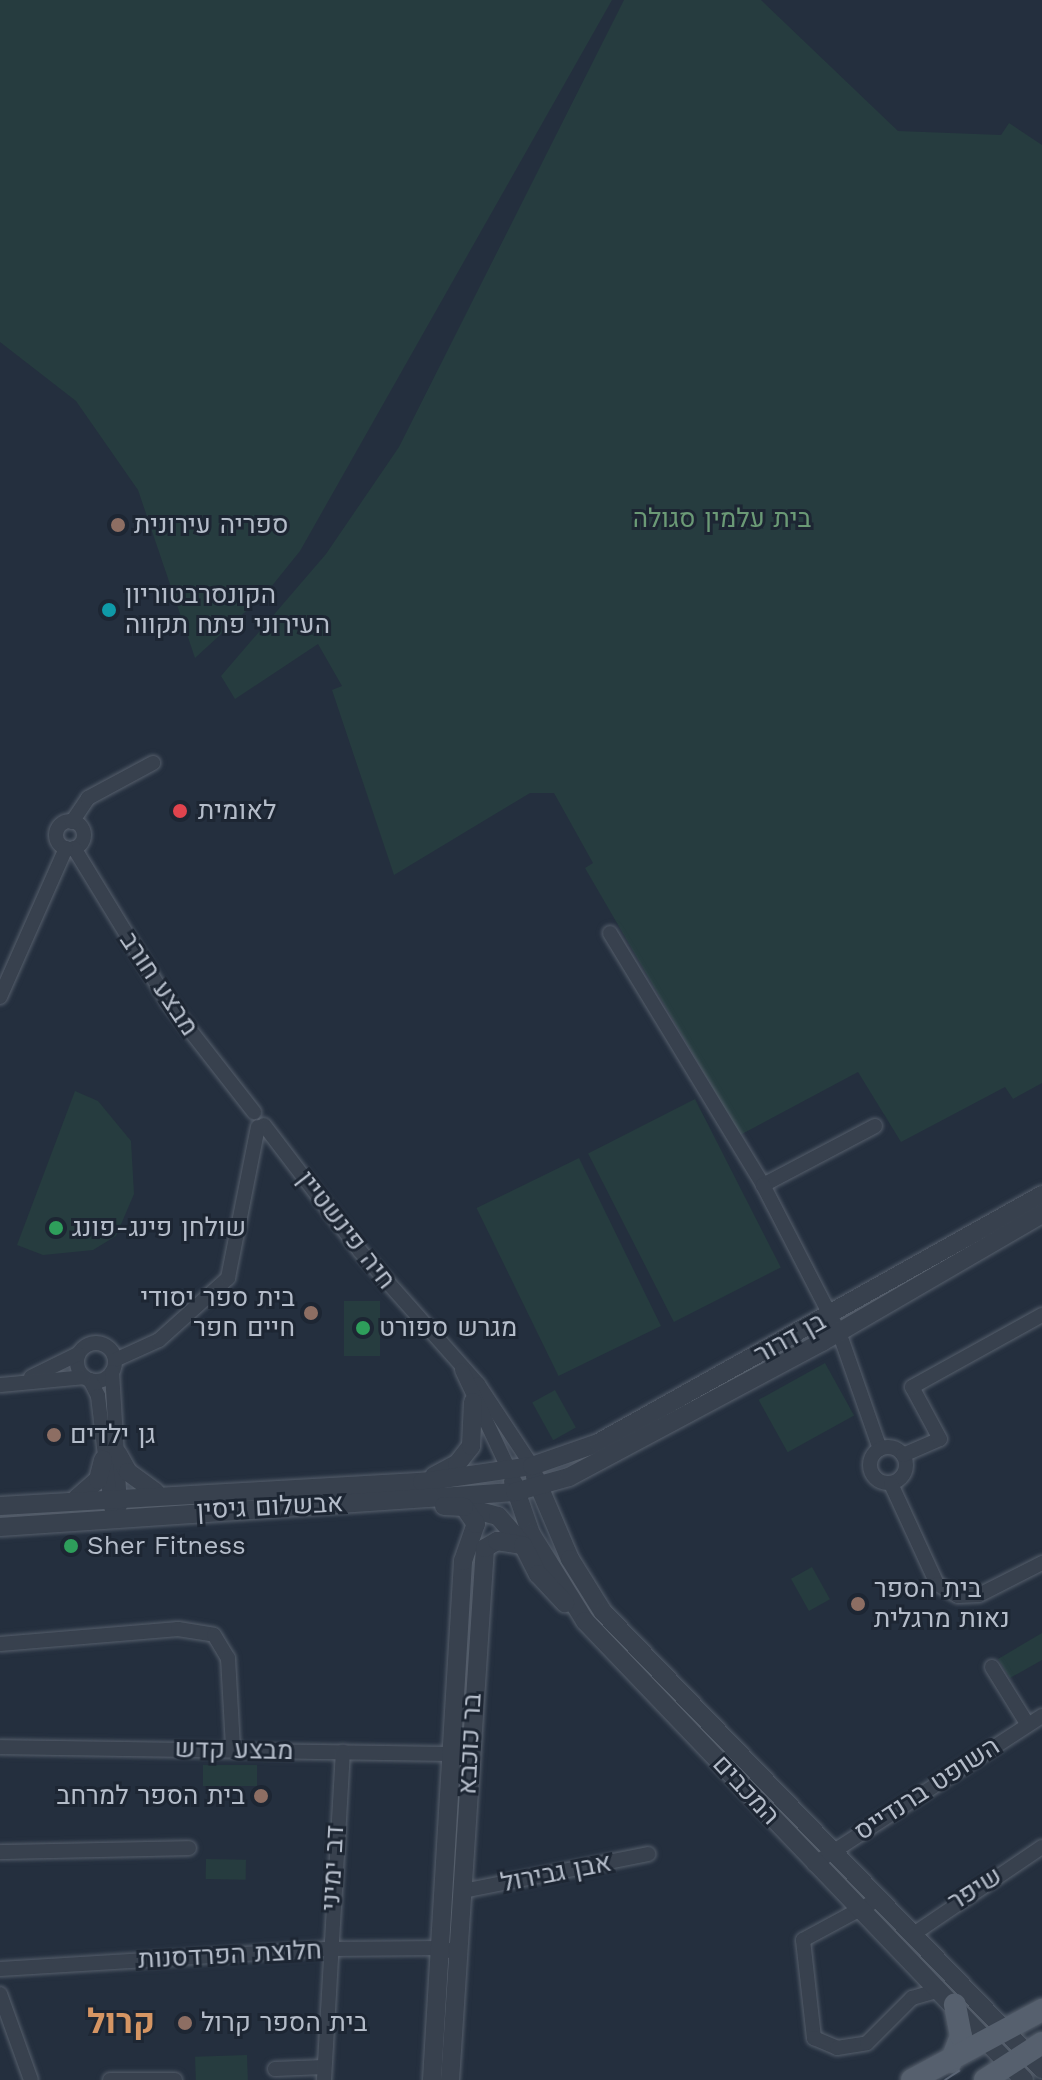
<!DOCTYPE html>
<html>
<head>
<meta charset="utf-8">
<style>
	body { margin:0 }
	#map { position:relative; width:1042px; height:2080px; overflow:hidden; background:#242f3e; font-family:"Work Sans",Heebo,sans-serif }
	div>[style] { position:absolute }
	.green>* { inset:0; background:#263c3f; transform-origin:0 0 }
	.roads { filter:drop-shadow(0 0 2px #565f6c) drop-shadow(0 0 2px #565f6c) }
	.minor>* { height:14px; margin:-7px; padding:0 7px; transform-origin:7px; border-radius:7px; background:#38414e }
	.minor>.ring { margin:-7px; padding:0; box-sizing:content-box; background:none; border:14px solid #38414e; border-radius:50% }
	.tertiary>* { height:18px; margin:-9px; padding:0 9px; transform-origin:9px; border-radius:9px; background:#38414e }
	.primary>* { height:22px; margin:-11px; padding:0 11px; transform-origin:11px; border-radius:11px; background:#56606e }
	.tram>* { height:2px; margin:-1px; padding:0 1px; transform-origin:1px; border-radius:1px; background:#5a6575 }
	.dots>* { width:22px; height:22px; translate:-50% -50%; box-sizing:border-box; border:4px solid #1d2633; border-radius:50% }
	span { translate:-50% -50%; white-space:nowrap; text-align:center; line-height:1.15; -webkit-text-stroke:6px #1d2633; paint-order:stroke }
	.park-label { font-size:26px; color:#6b9a76 }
	.poi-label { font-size:26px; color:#b4bcc9 }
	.left { translate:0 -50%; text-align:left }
	.right { translate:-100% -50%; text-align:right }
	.street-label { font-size:26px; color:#b4bcc9 }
	.district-label { font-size:34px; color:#d59563; font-weight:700 }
</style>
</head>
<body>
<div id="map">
	<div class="green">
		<i style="clip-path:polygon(0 0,612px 0,300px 551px,267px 592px,195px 658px,138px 490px,76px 401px,0 342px)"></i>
		<i style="clip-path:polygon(624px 0,761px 0,898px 131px,1001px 135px,1009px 123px,1042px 145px,1042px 1083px,1013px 1099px,1005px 1087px,901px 1142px,858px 1072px,740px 1135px,585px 868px,593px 863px,554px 793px,530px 793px,394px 875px,332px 690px,342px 686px,318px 644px,235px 699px,221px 676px,326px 554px,399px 447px)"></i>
		<i style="clip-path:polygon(75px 1091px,98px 1101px,131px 1141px,134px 1194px,116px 1236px,93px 1250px,43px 1255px,17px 1245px)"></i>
		<i style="left:695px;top:1099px;width:189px;height:120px;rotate:63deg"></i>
		<i style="left:579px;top:1158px;width:187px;height:114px;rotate:64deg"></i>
		<i style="left:344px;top:1301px;width:36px;height:55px"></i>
		<i style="left:825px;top:1363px;width:60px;height:76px;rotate:61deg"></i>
		<i style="left:555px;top:1390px;width:43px;height:26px;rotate:61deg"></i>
		<i style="left:812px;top:1567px;width:37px;height:24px;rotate:61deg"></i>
		<i style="clip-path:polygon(1042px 1633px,1042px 1660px,1010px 1678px,998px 1659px)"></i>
		<i style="left:203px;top:1765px;width:54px;height:21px"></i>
		<i style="left:206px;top:1859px;width:40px;height:20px;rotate:1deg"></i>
		<i style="left:247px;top:2055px;width:25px;height:52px;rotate:88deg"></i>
	</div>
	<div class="roads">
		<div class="minor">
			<i class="ring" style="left:56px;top:821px;width:14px;height:14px"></i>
			<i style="left:72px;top:822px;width:29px;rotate:-56deg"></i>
			<i style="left:88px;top:798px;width:74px;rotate:-28.3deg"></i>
			<i style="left:74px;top:848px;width:180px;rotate:58.6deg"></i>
			<i style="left:168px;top:1002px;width:140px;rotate:52deg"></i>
			<i style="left:610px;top:933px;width:295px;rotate:58.7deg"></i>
			<i style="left:0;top:997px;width:163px;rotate:-66.1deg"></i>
			<i style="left:264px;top:1125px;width:158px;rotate:52.7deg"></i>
			<i style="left:360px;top:1251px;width:178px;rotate:48.4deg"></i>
			<i style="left:478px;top:1384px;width:98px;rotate:56.6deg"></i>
			<i style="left:875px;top:1126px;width:127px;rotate:152.2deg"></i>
			<i style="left:763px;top:1185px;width:165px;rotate:62.7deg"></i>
			<i style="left:839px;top:1332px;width:124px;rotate:70.7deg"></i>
			<i class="ring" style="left:77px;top:1343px;width:24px;height:24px"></i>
			<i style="left:115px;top:1360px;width:48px;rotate:-24.4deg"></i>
			<i style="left:159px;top:1340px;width:93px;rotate:-41.9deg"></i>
			<i style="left:228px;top:1278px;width:154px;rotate:-78.8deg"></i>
			<i style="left:462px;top:1370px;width:113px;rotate:64.8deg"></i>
			<i style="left:112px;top:1372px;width:134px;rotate:86.6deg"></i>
			<i style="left:31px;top:1377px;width:52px;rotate:-26.1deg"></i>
			<i style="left:90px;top:1380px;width:18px;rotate:63deg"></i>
			<i style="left:98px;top:1396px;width:112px;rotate:83.3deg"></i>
			<i style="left:0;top:1385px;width:84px;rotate:-5.4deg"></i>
			<i class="ring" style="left:870px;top:1447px;width:22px;height:22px"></i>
			<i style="left:903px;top:1455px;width:40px;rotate:-23.4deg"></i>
			<i style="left:940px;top:1439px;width:59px;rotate:-118.3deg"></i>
			<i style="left:912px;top:1387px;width:149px;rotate:-29deg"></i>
			<i style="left:891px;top:1484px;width:110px;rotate:65.3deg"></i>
			<i style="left:937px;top:1584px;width:24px;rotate:30deg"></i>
			<i style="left:958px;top:1596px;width:21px;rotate:-3deg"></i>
			<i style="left:979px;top:1595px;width:71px;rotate:-26.9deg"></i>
			<i style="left:0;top:1644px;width:179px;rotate:-4.8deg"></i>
			<i style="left:178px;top:1629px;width:36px;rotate:9deg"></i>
			<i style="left:214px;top:1635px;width:27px;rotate:59deg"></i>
			<i style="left:228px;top:1658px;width:90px;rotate:86.8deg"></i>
			<i style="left:992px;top:1667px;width:68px;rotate:58.2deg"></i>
			<i style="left:0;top:1747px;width:459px;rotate:0.9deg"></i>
			<i style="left:0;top:1852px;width:189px;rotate:-1.2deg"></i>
			<i style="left:814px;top:1864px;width:272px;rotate:-33deg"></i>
			<i style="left:463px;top:1891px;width:189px;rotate:-11.3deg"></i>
			<i style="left:877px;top:1900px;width:84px;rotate:151.6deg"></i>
			<i style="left:803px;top:1940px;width:99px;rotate:83.6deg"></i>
			<i style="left:814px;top:2038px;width:25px;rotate:23deg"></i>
			<i style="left:837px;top:2048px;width:30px;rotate:-9deg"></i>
			<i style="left:867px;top:2043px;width:64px;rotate:-45deg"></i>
			<i style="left:912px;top:1998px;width:29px;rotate:-16deg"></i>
			<i style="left:912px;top:1935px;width:157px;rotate:-34.1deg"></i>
			<i style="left:0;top:1969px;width:330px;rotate:-3.5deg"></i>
			<i style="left:329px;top:1949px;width:114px;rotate:-0.5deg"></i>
			<i style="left:443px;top:1948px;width:18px;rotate:22deg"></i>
			<i style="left:0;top:1994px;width:91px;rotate:70.2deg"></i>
			<i style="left:275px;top:2069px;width:49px;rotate:-2.3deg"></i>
			<i style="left:110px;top:2080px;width:65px"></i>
			<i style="left:324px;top:2080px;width:329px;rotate:-86.7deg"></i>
		</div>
		<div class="tertiary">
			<i style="left:118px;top:1454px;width:21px;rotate:61deg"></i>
			<i style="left:128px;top:1472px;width:34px;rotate:36deg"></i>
			<i style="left:434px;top:1476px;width:26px;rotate:-28deg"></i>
			<i style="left:457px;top:1464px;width:23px;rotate:-52deg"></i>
			<i style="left:471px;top:1446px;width:44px;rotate:-87.4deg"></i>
			<i style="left:535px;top:1477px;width:89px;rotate:66.9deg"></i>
			<i style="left:570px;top:1559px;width:62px;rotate:58.1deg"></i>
			<i style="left:603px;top:1612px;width:634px;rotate:46.15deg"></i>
			<i style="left:513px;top:1482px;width:55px;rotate:70.9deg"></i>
			<i style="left:531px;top:1534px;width:102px;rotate:58.2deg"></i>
			<i style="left:585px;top:1621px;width:635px;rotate:46.28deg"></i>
			<i style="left:77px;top:1498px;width:28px;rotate:-41deg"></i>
			<i style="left:98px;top:1480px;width:21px;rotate:-76deg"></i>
			<i style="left:0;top:1506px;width:423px;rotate:-3.3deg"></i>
			<i style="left:422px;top:1482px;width:111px;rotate:-8.3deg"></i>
			<i style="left:532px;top:1466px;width:70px;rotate:-19.2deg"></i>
			<i style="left:598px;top:1443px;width:509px;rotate:-29.19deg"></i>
			<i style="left:464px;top:1507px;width:35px;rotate:15deg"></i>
			<i style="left:498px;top:1516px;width:38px;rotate:49deg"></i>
			<i style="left:0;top:1527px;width:516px;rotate:-3.89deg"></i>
			<i style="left:515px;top:1492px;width:56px;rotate:-15.5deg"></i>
			<i style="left:569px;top:1477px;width:287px;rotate:-28.1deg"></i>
			<i style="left:822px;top:1342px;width:255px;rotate:-30.2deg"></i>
			<i style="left:432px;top:2080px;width:520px;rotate:-86.58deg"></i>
			<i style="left:463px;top:1561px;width:39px;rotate:-71deg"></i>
			<i style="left:476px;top:1524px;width:21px;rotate:-125deg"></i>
			<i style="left:464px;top:1507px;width:20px;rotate:-177deg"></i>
			<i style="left:450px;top:2080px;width:533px;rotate:-86.24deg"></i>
			<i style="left:485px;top:1548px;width:14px;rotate:-30deg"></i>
			<i style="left:497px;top:1541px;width:26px;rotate:9deg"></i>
			<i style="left:523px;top:1545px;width:33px;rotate:63deg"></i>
			<i style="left:538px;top:1574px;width:40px;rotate:47deg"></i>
		</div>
		<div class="primary">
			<i style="left:951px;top:2062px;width:28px;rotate:-69deg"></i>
			<i style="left:961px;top:2036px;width:32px;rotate:-101deg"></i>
			<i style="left:912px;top:2080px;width:148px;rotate:-28.3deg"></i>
			<i style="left:985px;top:2080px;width:68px;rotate:-33deg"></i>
		</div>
	</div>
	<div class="tram">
		<i style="left:945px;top:2080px;width:17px;rotate:-33deg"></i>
	</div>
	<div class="dots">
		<i style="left:118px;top:525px;background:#8d6e63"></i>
		<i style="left:109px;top:610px;background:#0f9aa8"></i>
		<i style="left:180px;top:811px;background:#e0444e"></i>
		<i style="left:56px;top:1228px;background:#2e9e5b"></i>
		<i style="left:311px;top:1313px;background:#8d6e63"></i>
		<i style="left:363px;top:1328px;background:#2e9e5b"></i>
		<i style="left:54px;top:1435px;background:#8d6e63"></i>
		<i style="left:71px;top:1546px;background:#2e9e5b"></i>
		<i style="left:858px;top:1604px;background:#8d6e63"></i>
		<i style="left:261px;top:1796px;background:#8d6e63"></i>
		<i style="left:185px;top:2023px;background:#8d6e63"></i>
	</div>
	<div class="park-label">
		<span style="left:722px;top:519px">בית עלמין סגולה</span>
	</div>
	<div class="poi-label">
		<span class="left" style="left:134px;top:525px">ספריה עירונית</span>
		<span class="left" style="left:125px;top:610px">הקונסרבטוריון<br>העירוני פתח תקווה</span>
		<span class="left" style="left:198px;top:811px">לאומית</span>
		<span class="left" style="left:72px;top:1228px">שולחן פינג-פונג</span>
		<span class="right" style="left:295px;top:1313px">בית ספר יסודי<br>חיים חפר</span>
		<span class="left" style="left:379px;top:1328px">מגרש ספורט</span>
		<span class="left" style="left:70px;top:1435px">גן ילדים</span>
		<span class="left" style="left:87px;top:1546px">Sher Fitness</span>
		<span class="left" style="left:874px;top:1604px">בית הספר<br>נאות מרגלית</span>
		<span class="right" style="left:245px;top:1796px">בית הספר למרחב</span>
		<span class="left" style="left:201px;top:2023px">בית הספר קרול</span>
	</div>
	<div class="street-label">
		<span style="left:159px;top:984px;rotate:56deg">מבצע חורב</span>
		<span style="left:346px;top:1230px;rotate:52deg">חיה פינשטיין</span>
		<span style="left:790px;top:1338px;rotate:-29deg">בן דרור</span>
		<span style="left:270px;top:1507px;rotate:-3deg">אבשלום גיסין</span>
		<span style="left:470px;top:1744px;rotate:-87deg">בר כוכבא</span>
		<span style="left:234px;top:1750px;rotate:1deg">מבצע קדש</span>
		<span style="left:927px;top:1789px;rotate:-33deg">השופט ברנדייס</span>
		<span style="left:746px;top:1790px;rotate:47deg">המכבים</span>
		<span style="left:333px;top:1868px;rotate:-87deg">דב ימיני</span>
		<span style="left:556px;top:1873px;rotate:-11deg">אבן גבירול</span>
		<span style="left:975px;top:1889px;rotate:-32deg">שיפר</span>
		<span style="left:230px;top:1955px;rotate:-3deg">חלוצת הפרדסנות</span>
	</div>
	<div class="district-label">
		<span style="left:121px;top:2022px">קרול</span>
	</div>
</div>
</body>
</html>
